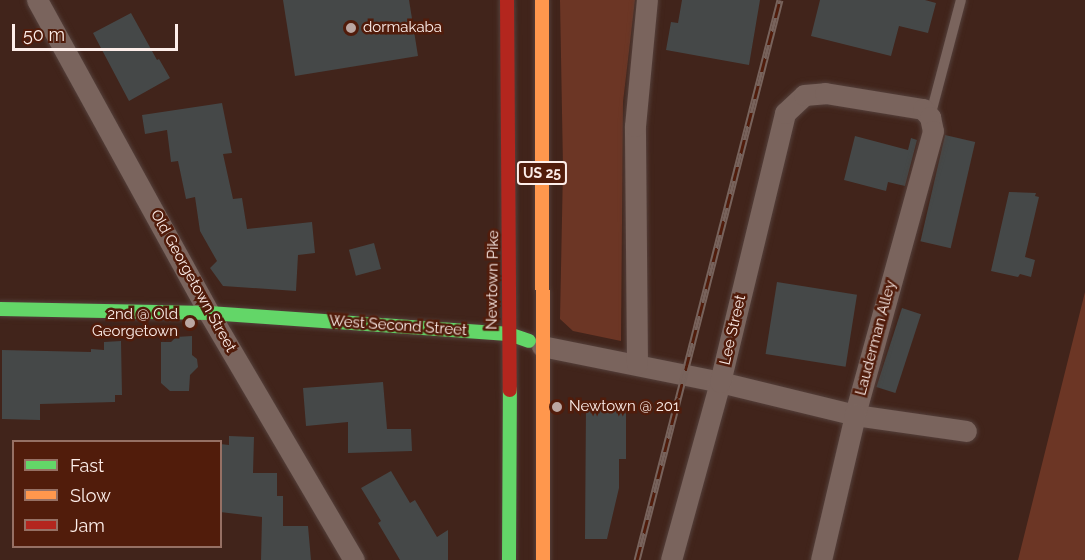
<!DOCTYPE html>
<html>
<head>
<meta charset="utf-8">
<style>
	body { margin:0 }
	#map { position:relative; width:1085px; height:560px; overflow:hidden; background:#41241b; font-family:Raleway,sans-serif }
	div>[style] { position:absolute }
	.green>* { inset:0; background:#6c3625 }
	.building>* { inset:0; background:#454848; transform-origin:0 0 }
	.roads { filter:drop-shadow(0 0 2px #54403b) drop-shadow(0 0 2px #54403b) }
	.lane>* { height:10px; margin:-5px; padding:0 5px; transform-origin:5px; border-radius:5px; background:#7a645d }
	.street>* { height:21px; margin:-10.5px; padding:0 10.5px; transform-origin:10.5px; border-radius:10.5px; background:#7a645d }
	.fast>* { height:14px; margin:-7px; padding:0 7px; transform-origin:7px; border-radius:7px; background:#63d668 }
	.slow>* { height:14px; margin:-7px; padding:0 7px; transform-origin:7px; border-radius:7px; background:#ff974d }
	.jam>* { height:14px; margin:-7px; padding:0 7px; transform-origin:7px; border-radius:7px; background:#b3261e }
	.rail>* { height:7px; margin-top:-3.5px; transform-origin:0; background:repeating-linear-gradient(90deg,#511c0b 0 14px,#78635c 0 28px); box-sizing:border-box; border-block:2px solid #78635c }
	.dots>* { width:16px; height:16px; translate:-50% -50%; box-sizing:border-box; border:3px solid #511c0b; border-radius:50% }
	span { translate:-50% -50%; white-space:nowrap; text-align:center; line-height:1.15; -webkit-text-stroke:5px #511c0b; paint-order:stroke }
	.shield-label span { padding:2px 4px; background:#511c0b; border:2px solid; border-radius:4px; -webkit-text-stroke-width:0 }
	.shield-label { font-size:14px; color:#fdeeea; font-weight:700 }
	.poi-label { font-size:15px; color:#fdeeea }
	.left { translate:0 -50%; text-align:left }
	.right { translate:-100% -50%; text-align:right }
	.street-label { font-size:15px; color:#fdeeea }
	.legend { position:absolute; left:12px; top:440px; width:210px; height:108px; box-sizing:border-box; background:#511c0b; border:2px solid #967064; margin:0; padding:8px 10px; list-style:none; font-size:18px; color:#fdeeea }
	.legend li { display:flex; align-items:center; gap:12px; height:30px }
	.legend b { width:30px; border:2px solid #967064 }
	.scale { position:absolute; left:12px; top:24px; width:166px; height:27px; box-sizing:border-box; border:3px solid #fdeeea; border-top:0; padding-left:8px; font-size:18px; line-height:21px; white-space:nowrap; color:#fdeeea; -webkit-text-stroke:4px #511c0b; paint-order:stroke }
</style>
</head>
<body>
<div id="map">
	<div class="green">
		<i style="clip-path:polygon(560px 0,635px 0,623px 102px,621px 341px,573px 331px,560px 319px,563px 168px)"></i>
		<i style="clip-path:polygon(1085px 292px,1085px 560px,1018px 560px)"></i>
	</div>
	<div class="building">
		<i style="clip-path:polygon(283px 0,409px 0,418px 56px,295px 76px)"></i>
		<i style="clip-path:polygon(682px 0,760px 0,749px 65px,666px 50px,671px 22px,678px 23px)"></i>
		<i style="clip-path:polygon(820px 0,925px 0,936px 3px,928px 33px,899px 26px,891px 56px,811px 36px)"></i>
		<i style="clip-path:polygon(131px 13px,157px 60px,159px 59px,170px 78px,129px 101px,93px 33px)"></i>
		<i style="clip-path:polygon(222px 103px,232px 153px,223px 154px,233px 199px,242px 198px,247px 229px,312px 222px,315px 253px,298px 255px,296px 291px,223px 286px,210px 268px,217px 261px,200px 231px,195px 197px,186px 199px,178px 161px,171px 162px,167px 130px,145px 134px,142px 115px)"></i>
		<i style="left:945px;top:135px;width:31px;height:109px;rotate:13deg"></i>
		<i style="clip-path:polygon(855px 136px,908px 150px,911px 138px,917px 140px,905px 186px,888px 182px,886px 191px,844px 180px)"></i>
		<i style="clip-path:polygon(1009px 192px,1036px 193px,1035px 196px,1039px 197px,1025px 257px,1035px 260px,1031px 277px,1020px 274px,1018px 277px,991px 271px)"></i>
		<i style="left:374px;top:243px;width:27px;height:26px;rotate:75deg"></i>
		<i style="left:777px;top:282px;width:81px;height:73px;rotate:9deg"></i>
		<i style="left:902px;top:308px;width:20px;height:83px;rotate:18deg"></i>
		<i style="clip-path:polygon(192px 336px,192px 355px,197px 359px,198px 367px,190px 375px,189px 391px,170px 391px,161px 383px,161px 342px,171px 342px,176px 337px)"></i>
		<i style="clip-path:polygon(121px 341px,122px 395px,115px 395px,115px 402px,40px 404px,40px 420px,2px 419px,2px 350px,91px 352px,91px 349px,104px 350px,104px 342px)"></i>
		<i style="clip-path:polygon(383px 382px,387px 429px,411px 429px,412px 451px,348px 453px,348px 422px,306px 426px,303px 388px)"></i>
		<i style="clip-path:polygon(586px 405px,626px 405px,626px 459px,619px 459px,619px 488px,607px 539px,585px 539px)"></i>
		<i style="clip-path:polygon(229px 436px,254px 437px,253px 473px,277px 473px,277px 496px,283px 496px,283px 526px,308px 526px,311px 560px,261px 560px,262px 517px,220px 512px,220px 444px,229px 445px)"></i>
		<i style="clip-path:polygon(391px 471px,410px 503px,415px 500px,437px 537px,448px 530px,448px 560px,400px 560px,378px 523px,381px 521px,361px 488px)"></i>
	</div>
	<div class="roads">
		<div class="lane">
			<i style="left:930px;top:117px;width:121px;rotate:-75.2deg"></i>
		</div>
		<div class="street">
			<i style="left:37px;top:0;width:357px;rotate:61.2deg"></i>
			<i style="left:209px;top:313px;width:286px;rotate:59.6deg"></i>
			<i style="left:542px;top:346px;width:182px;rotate:11.4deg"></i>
			<i style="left:720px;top:382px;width:139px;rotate:13.7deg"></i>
			<i style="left:855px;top:415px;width:112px;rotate:8.2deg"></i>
			<i style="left:637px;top:364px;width:238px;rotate:-90.5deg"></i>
			<i style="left:635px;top:126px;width:127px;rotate:-84.6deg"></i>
			<i style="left:671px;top:560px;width:185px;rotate:-74.6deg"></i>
			<i style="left:720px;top:382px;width:277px;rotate:-76.4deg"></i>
			<i style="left:785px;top:113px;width:26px;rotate:-43deg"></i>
			<i style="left:804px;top:95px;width:21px;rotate:-5deg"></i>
			<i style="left:825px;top:93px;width:99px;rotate:9.3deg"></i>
			<i style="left:923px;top:109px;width:11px;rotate:49deg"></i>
			<i style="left:930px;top:117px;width:14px;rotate:78deg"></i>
			<i style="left:933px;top:131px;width:295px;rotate:105.4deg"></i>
			<i style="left:855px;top:415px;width:149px;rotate:103.2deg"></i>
		</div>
		<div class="fast">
			<i style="left:0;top:309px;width:209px;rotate:1.1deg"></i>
			<i style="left:209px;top:313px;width:301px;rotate:4deg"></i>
			<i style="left:509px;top:334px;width:21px;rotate:19deg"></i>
			<i style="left:509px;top:560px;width:170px;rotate:-89.7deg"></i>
		</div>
		<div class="slow">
			<i style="left:542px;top:0;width:560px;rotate:89.9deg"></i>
		</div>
		<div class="jam">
			<i style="left:507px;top:0;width:390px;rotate:89.6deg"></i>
		</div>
	</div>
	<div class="rail">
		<i style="left:637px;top:560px;width:578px;rotate:-75.68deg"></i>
	</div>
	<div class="dots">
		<i style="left:351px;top:28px;background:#bba7a2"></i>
		<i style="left:190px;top:323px;background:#bba7a2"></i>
		<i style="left:557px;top:407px;background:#bba7a2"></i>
	</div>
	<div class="shield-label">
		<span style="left:542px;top:173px">US 25</span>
	</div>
	<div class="poi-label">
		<span class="left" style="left:363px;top:28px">dormakaba</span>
		<span class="right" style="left:178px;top:323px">2nd @ Old<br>Georgetown</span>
		<span class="left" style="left:569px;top:407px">Newtown @ 201</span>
	</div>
	<div class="street-label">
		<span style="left:493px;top:280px;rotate:-89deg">Newtown Pike</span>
		<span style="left:193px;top:281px;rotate:61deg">Old Georgetown Street</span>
		<span style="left:398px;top:326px;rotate:4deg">West Second Street</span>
		<span style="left:733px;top:330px;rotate:-77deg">Lee Street</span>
		<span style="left:876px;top:338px;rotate:-75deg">Lauderman Alley</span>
	</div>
	<ul class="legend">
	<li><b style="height:8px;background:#63d668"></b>Fast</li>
	<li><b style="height:8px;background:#ff974d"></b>Slow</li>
	<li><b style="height:8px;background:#b3261e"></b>Jam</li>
	</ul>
	<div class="scale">50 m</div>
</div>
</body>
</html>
